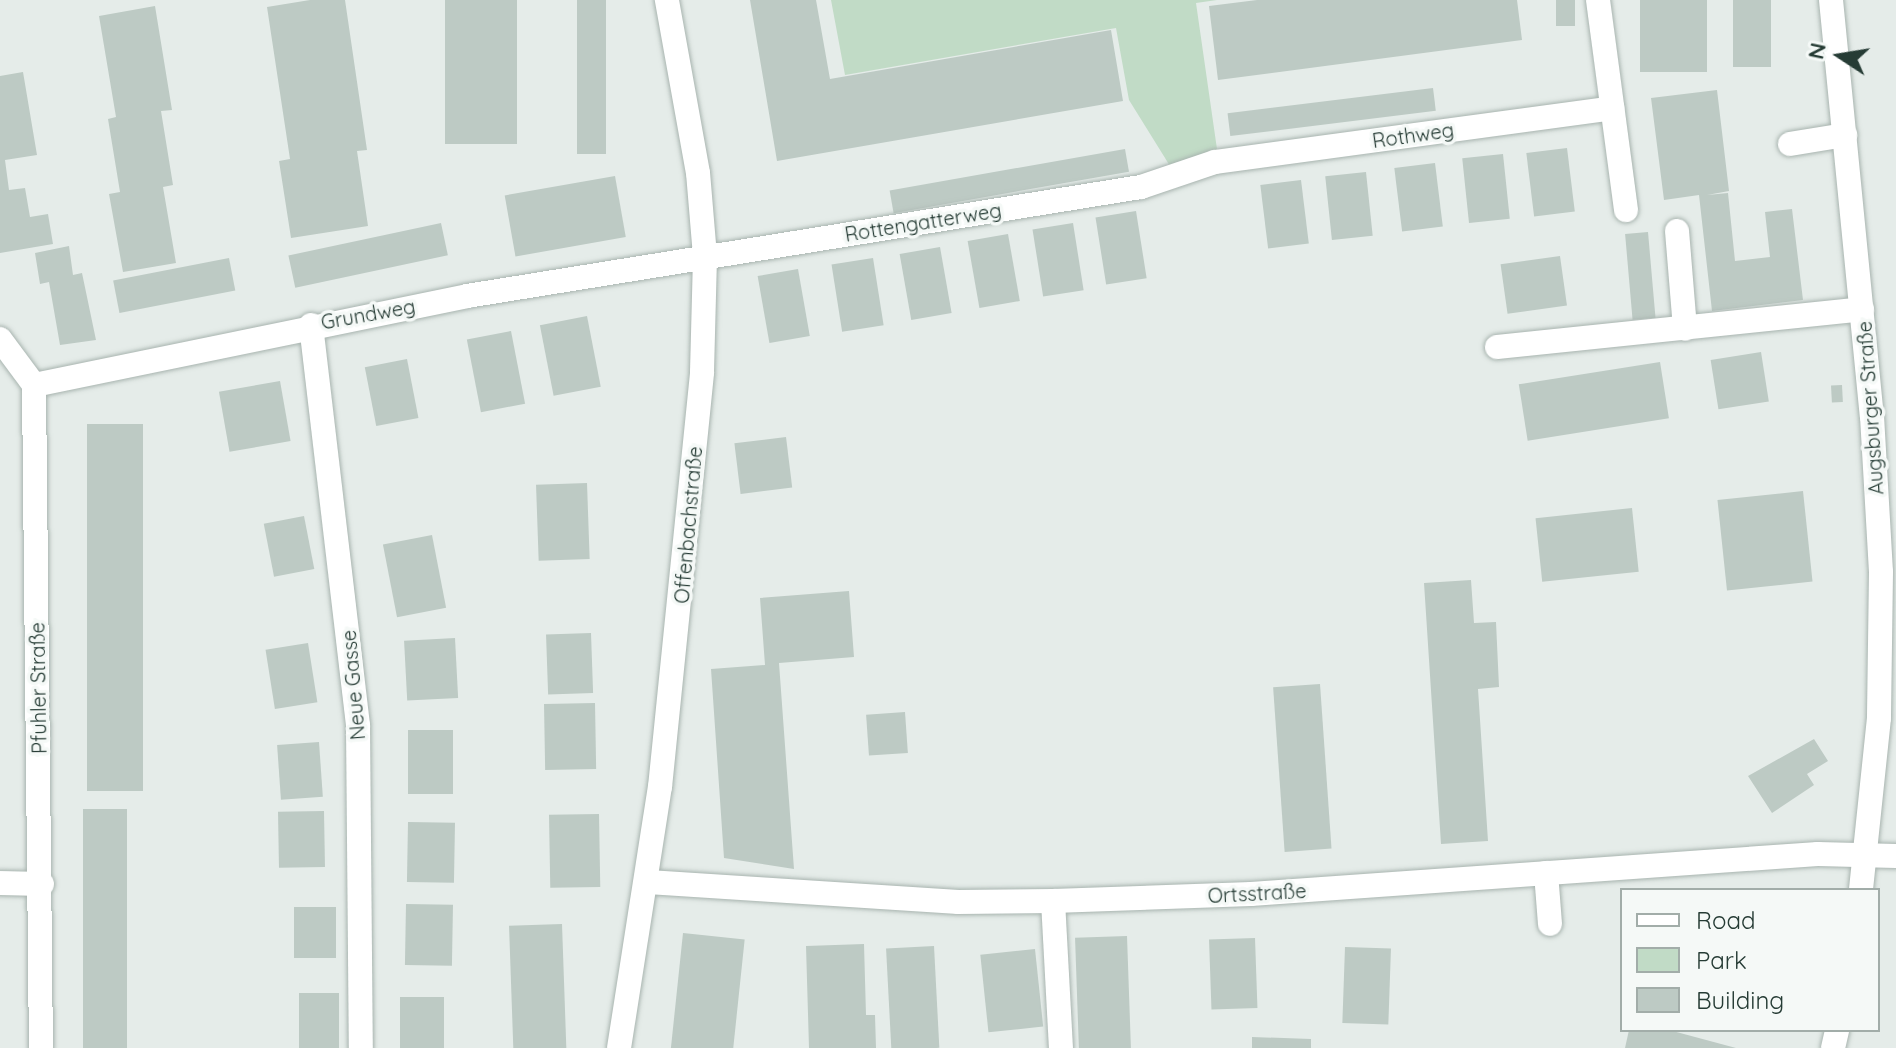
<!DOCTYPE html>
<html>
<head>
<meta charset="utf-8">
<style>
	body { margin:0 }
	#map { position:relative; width:1896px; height:1048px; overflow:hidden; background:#e5ece9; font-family:Quicksand,sans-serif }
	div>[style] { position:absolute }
	.green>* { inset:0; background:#c1dbc6 }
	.building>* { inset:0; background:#bdcac4; transform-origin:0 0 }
	.roads { filter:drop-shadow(0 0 2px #a8b4af) drop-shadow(0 0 2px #a8b4af) }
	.minor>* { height:24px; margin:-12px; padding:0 12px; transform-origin:12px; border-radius:12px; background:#fff }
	span { translate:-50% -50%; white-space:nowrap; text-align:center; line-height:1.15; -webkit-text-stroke:7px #f5f9f7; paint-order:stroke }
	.street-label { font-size:20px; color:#263c35 }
	.legend { position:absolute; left:1620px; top:888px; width:260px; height:144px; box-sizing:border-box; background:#f5f9f7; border:2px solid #a2ada9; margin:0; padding:10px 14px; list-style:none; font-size:24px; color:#263c35 }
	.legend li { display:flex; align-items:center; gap:16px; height:40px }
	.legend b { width:40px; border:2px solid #a2ada9 }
	.north { position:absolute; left:1800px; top:16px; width:80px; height:80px; -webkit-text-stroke:6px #f5f9f7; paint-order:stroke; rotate:282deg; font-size:22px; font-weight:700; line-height:32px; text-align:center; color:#263c35 }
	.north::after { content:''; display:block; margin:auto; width:28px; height:36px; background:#263c35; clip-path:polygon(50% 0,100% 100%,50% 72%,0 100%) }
</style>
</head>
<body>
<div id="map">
	<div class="green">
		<i style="clip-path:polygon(831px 0,1217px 0,1196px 3px,1220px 170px,1170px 166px,1129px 100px,1116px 28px,845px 75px)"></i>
	</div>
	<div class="building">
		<i style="clip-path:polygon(310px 0,345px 0,367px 150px,357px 151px,368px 226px,291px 238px,279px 161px,290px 159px,267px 7px)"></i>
		<i style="left:445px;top:0;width:72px;height:144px"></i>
		<i style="left:577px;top:0;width:29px;height:154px"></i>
		<i style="clip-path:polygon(750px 0,816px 0,830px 79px,1111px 30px,1123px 101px,777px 161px)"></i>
		<i style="clip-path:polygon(1257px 0,1517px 0,1522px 40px,1218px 80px,1209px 6px)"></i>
		<i style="left:1556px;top:0;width:19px;height:26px"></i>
		<i style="left:1640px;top:0;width:67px;height:72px"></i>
		<i style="left:1733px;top:0;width:38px;height:67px"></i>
		<i style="clip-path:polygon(155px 6px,172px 110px,161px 111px,173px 185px,163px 187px,176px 263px,123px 272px,109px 194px,120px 192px,108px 119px,116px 117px,99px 16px)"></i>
		<i style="clip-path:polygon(23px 72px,37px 155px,5px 160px,9px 190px,25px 188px,30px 217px,48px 214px,53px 244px,0 253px,0 76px)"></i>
		<i style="left:1433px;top:88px;width:23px;height:207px;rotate:83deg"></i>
		<i style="clip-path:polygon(1717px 90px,1729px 191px,1707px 195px,1728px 193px,1735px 261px,1770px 257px,1765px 212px,1792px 209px,1803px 300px,1712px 311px,1699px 195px,1664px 200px,1651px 98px)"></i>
		<i style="left:1567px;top:148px;width:64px;height:41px;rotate:83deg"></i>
		<i style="left:1125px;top:149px;width:23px;height:239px;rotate:80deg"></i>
		<i style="left:1503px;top:154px;width:65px;height:41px;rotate:84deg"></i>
		<i style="left:1435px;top:163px;width:64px;height:41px;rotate:83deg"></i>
		<i style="left:1366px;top:172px;width:64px;height:41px;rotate:84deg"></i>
		<i style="left:615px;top:176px;width:62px;height:112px;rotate:80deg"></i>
		<i style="left:1301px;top:180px;width:64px;height:41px;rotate:83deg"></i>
		<i style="left:1136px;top:211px;width:68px;height:41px;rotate:81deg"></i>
		<i style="left:441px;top:223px;width:33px;height:156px;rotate:78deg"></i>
		<i style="left:1073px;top:223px;width:68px;height:41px;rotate:81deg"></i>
		<i style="left:1648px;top:232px;width:86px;height:23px;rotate:85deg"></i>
		<i style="left:1008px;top:234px;width:68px;height:41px;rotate:80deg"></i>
		<i style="clip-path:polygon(69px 246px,73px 275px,82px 273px,96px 340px,60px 345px,49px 282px,40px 284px,35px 253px)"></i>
		<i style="left:940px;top:247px;width:67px;height:41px;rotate:80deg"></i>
		<i style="left:1560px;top:256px;width:50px;height:60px;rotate:82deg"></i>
		<i style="left:229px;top:258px;width:33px;height:118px;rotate:79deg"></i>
		<i style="left:873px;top:258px;width:68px;height:42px;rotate:81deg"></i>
		<i style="left:798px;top:269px;width:68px;height:41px;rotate:80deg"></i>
		<i style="left:587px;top:316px;width:72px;height:48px;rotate:79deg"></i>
		<i style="left:511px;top:331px;width:74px;height:45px;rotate:79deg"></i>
		<i style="left:1761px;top:352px;width:50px;height:51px;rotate:81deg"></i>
		<i style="left:407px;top:359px;width:60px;height:43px;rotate:79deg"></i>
		<i style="left:1660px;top:362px;width:57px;height:143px;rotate:81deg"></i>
		<i style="left:280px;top:381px;width:61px;height:62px;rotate:80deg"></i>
		<i style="left:1842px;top:385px;width:17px;height:11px;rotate:87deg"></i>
		<i style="left:87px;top:424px;width:56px;height:367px"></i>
		<i style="left:786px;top:437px;width:51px;height:52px;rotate:83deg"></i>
		<i style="left:587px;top:483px;width:76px;height:51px;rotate:88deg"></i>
		<i style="left:1803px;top:491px;width:91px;height:86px;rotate:84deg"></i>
		<i style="left:1632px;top:508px;width:64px;height:97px;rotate:84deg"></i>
		<i style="left:304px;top:516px;width:54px;height:41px;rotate:79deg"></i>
		<i style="left:432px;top:535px;width:74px;height:50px;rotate:79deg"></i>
		<i style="clip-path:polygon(1471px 580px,1474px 623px,1496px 622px,1499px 687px,1478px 689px,1488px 841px,1441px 844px,1424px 583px)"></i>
		<i style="clip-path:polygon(849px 591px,854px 657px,779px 663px,794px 869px,724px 858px,711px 669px,765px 665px,760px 598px)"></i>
		<i style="left:591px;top:633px;width:60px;height:45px;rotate:88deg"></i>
		<i style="left:455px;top:638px;width:60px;height:51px;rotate:87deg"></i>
		<i style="left:308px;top:643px;width:60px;height:43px;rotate:81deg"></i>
		<i style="left:1320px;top:684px;width:165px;height:47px;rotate:86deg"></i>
		<i style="left:595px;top:703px;width:66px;height:51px;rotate:89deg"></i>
		<i style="left:905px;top:712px;width:41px;height:39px;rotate:86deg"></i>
		<i style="left:453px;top:730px;width:64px;height:45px;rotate:90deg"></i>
		<i style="clip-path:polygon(1814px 739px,1828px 761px,1807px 774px,1814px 785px,1772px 813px,1748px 776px)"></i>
		<i style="left:319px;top:742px;width:55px;height:42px;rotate:86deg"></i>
		<i style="left:83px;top:809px;width:44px;height:239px"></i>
		<i style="left:324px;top:811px;width:56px;height:46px;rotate:89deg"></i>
		<i style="left:599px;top:814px;width:73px;height:50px;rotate:89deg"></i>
		<i style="left:408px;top:822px;width:47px;height:60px;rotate:1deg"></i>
		<i style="left:406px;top:904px;width:47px;height:61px;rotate:1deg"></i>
		<i style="left:294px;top:907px;width:42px;height:51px"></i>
		<i style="left:562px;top:924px;width:124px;height:53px;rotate:88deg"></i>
		<i style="left:683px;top:933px;width:62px;height:116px;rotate:6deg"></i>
		<i style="left:1127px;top:936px;width:112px;height:52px;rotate:88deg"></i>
		<i style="left:1255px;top:938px;width:70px;height:46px;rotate:88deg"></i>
		<i style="clip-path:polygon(864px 944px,866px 1015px,875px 1015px,876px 1048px,809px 1048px,806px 946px)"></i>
		<i style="left:934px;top:946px;width:102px;height:48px;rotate:87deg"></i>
		<i style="left:1345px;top:947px;width:46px;height:76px;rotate:2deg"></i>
		<i style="left:1035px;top:949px;width:78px;height:55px;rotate:84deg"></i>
		<i style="left:299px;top:993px;width:40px;height:55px"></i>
		<i style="left:400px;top:997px;width:44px;height:51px"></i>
		<i style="clip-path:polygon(1629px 1030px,1669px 1030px,1736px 1048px,1625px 1048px)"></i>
		<i style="clip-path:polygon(1252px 1037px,1311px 1039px,1311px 1048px,1252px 1048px)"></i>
	</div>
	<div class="roads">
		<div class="minor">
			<i style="left:1598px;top:0;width:212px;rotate:82.4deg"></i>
			<i style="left:1831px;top:0;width:418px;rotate:84.4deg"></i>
			<i style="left:1872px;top:416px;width:156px;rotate:86.7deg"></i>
			<i style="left:1881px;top:572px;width:146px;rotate:90.8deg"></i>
			<i style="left:1879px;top:718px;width:173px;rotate:96deg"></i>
			<i style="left:1790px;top:144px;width:56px;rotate:-9.3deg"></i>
			<i style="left:1677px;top:231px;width:98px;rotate:85.3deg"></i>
			<i style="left:311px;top:325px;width:403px;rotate:83.3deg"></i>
			<i style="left:358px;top:725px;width:323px;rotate:89.5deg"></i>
			<i style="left:0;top:339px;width:57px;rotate:53.5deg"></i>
			<i style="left:34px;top:385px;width:663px;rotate:89.4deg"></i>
			<i style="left:1497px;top:347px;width:367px;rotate:-5.9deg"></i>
			<i style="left:34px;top:385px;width:442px;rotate:-11.6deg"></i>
			<i style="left:467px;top:296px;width:683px;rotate:-9.19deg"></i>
			<i style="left:1141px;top:187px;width:78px;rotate:-18.7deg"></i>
			<i style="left:1215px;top:162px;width:401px;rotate:-7.7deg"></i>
			<i style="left:1546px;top:873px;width:51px;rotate:85.5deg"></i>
			<i style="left:648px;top:882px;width:311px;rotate:3.7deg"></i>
			<i style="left:958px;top:902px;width:95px;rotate:-0.6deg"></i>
			<i style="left:1053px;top:901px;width:198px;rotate:-2deg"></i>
			<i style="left:1251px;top:894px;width:568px;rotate:-4.04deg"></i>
			<i style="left:1818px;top:854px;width:78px;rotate:1.5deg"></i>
			<i style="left:0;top:883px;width:42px;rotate:1.4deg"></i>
			<i style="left:1053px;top:901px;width:147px;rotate:86.9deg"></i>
			<i style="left:619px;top:1048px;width:264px;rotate:-81.1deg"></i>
			<i style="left:660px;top:787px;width:417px;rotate:-84.2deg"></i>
			<i style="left:702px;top:372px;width:116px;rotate:-88.5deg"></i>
			<i style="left:705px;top:256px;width:83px;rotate:-94.8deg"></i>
			<i style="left:698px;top:173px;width:176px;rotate:-100.2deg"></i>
			<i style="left:1833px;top:1048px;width:18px;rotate:-77deg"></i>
		</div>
	</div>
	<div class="street-label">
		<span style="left:1413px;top:135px;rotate:-8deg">Rothweg</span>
		<span style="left:923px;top:222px;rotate:-9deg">Rottengatterweg</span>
		<span style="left:368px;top:314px;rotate:-10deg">Grundweg</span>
		<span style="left:1870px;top:408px;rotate:-94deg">Augsburger Straße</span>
		<span style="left:688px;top:525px;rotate:-85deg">Offenbachstraße</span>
		<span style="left:353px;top:685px;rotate:-95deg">Neue Gasse</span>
		<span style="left:38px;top:688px;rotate:-91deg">Pfuhler Straße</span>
		<span style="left:1257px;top:893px;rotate:-3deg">Ortsstraße</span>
	</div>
	<ul class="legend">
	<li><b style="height:10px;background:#fff"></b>Road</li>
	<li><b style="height:22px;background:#c1dbc6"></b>Park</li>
	<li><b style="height:22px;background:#bdcac4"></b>Building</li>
	</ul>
	<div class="north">N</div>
</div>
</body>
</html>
